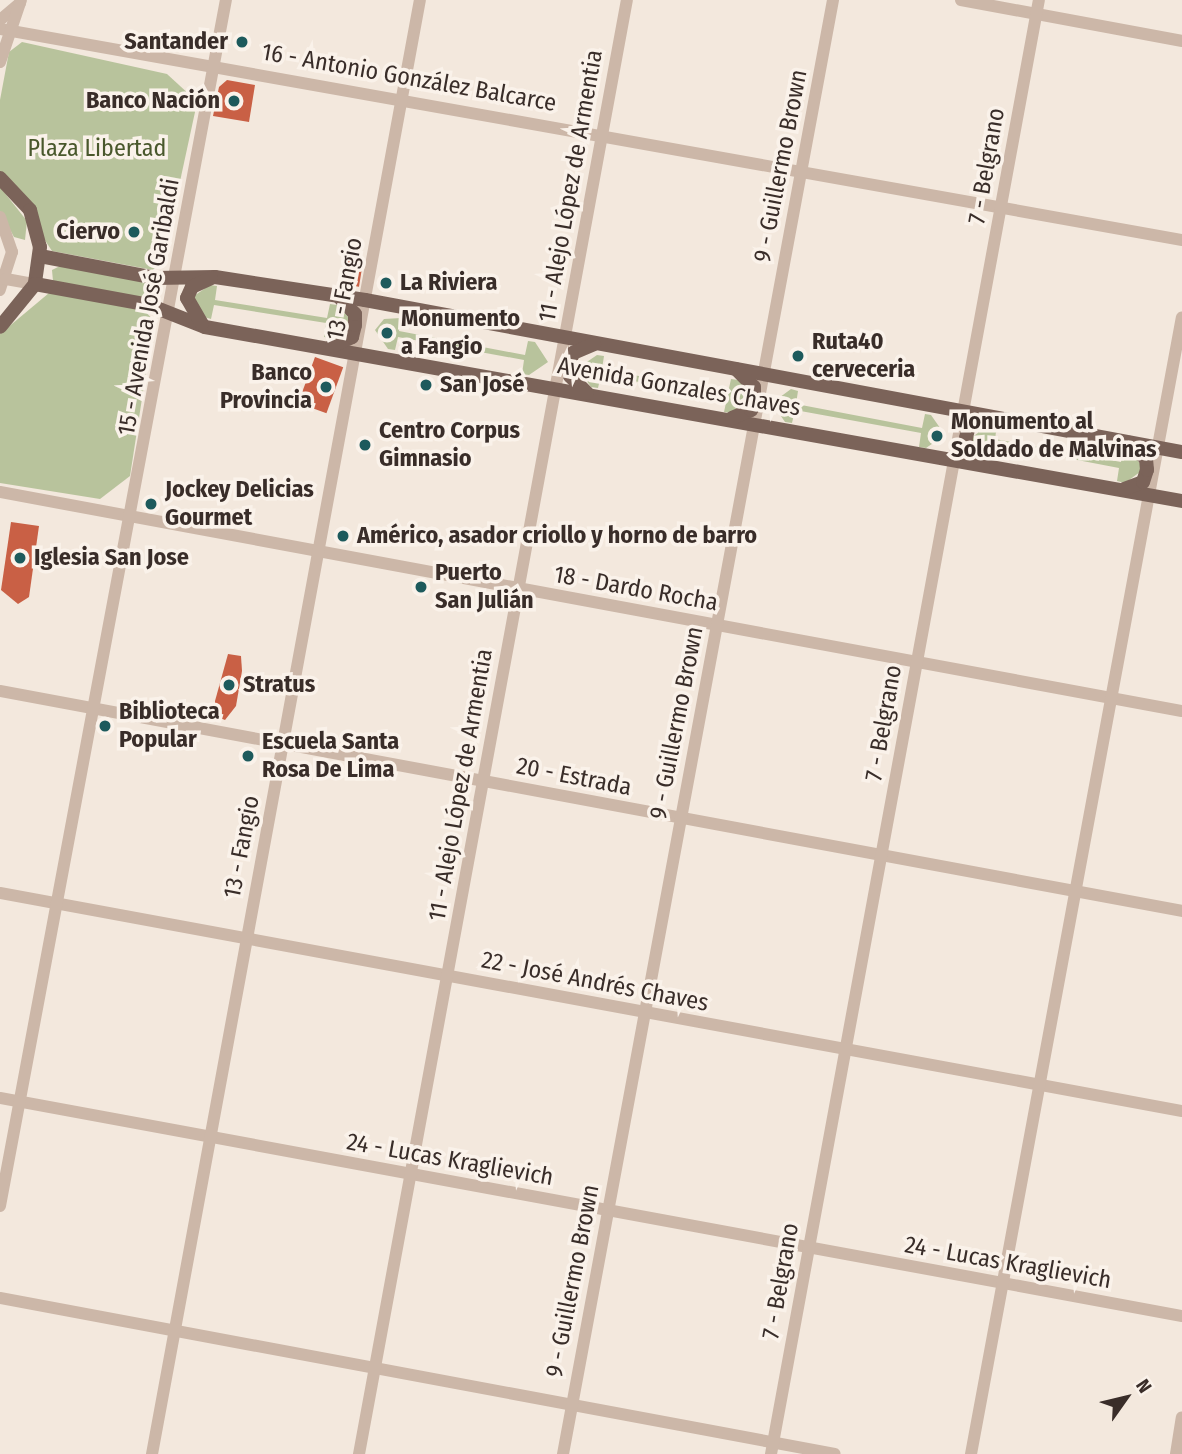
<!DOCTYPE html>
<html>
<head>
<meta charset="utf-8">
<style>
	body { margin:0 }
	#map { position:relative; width:1182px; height:1454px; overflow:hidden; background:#f3e8dd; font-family:"Fira Sans Condensed",sans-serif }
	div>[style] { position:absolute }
	.green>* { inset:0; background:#b8c39c }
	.building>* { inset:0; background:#c96045; transform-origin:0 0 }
	.minor>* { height:12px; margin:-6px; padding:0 6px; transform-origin:6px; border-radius:6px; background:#ccb7a8 }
	.major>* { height:14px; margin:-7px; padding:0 7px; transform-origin:7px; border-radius:7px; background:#7b6359 }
	.dots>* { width:19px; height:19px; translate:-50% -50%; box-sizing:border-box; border:4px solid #faf2ea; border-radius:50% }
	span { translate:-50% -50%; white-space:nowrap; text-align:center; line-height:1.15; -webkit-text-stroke:7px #faf2ea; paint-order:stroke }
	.poi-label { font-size:24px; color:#392d29; font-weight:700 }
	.right { translate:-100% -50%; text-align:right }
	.left { translate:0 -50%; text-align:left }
	.street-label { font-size:24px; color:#392d29 }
	.park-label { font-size:24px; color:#49582c }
	.north { position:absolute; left:1091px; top:1363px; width:70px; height:70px; -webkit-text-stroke:5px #faf2ea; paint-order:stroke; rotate:56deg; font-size:19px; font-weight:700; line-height:28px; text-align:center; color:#392d29 }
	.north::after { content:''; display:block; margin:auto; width:24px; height:32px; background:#392d29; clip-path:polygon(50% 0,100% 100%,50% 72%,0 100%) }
</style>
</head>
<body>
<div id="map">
	<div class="green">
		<i style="clip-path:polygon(22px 42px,167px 74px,191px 96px,195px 112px,163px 260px,153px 270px,52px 251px,0 172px,0 100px,9px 52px)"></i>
		<i style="clip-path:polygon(0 187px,27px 221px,25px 240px,14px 237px,0 211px)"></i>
		<i style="clip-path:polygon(60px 266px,155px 283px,159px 291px,151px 299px,53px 281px,52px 270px)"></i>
		<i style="clip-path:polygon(210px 285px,217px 286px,215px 300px,327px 318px,330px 304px,337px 305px,350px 319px,347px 330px,331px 338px,324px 337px,326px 323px,214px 305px,211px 319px,204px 317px,191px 298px)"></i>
		<i style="clip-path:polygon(49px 293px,144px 310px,154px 321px,130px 476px,100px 499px,0 483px,0 334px)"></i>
		<i style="clip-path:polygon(401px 318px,399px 331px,525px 355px,528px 341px,535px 342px,548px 362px,529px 375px,522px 374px,524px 360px,398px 337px,395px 350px,388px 349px,375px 330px,384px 319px)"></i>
		<i style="clip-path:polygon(597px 355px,604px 356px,602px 369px,728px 393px,731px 379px,738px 380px,748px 388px,748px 405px,732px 413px,724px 412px,727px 398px,601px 375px,598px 388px,591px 387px,578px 368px)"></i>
		<i style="clip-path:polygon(791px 389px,798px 391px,796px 404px,922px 428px,925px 414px,931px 415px,945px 435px,926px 448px,919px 447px,921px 433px,795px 410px,792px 423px,785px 422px,772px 403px)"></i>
		<i style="clip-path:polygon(990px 424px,997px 425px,995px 439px,1121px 462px,1123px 449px,1130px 450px,1144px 469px,1125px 483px,1117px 481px,1119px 468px,994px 444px,991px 458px,984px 456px,971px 438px)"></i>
	</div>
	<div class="building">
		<i style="clip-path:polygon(227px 80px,255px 85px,249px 122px,213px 116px,219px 87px)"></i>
		<i style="left:343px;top:260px;width:20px;height:24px;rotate:9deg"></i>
		<i style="left:315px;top:357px;width:30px;height:49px;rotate:20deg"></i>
		<i style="clip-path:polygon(11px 522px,39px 526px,29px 597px,18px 604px,1px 590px)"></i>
		<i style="clip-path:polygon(228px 654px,241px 656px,242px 671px,236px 706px,225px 720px,215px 716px,215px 701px)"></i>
	</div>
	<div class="minor">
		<i style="left:961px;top:0;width:225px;rotate:10.5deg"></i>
		<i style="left:0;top:20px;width:26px;rotate:-40deg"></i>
		<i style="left:0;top:29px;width:1201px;rotate:10.12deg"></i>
		<i style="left:0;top:62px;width:65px;rotate:-71.3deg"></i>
		<i style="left:0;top:217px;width:37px;rotate:71deg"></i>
		<i style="left:12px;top:252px;width:40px;rotate:108deg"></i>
		<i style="left:6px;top:279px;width:29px;rotate:10deg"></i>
		<i style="left:0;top:492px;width:1202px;rotate:10.5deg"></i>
		<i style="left:0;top:691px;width:1202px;rotate:10.54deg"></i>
		<i style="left:0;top:893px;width:1202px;rotate:10.45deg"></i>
		<i style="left:0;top:1098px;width:1202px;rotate:10.45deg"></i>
		<i style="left:0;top:1206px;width:1227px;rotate:-79.39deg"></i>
		<i style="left:0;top:1298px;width:849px;rotate:10.58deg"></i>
		<i style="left:152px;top:1454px;width:1478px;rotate:-79.56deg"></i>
		<i style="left:359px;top:1454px;width:1478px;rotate:-79.56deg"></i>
		<i style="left:563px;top:1454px;width:1479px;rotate:-79.48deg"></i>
		<i style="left:771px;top:1454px;width:1478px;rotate:-79.56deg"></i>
		<i style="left:971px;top:1454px;width:1156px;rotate:-79.49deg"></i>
		<i style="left:1176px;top:1454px;width:37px;rotate:-81deg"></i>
	</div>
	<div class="major">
		<i style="left:0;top:178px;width:44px;rotate:46.8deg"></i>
		<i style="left:30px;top:210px;width:38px;rotate:75deg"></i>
		<i style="left:40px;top:247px;width:37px;rotate:98deg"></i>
		<i style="left:35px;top:284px;width:55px;rotate:129.1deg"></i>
		<i style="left:40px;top:256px;width:117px;rotate:10.8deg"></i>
		<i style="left:155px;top:278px;width:60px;rotate:-1deg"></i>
		<i style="left:215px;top:277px;width:152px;rotate:8.7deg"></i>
		<i style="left:365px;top:300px;width:831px;rotate:10.54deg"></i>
		<i style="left:35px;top:284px;width:116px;rotate:10.4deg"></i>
		<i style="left:149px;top:305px;width:60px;rotate:21.4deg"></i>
		<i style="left:205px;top:327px;width:992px;rotate:10.1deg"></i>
		<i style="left:202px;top:324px;width:30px;rotate:-120deg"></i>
		<i style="left:187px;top:298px;width:12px;rotate:-66deg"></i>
		<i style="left:192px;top:287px;width:21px;rotate:-25deg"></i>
		<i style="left:332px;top:346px;width:22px;rotate:-24deg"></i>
		<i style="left:352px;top:337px;width:12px;rotate:-76deg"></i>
		<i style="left:355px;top:325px;width:11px;rotate:-90deg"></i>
		<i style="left:355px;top:314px;width:25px;rotate:-133deg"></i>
		<i style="left:587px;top:393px;width:24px;rotate:-135deg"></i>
		<i style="left:570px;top:376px;width:12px;rotate:-95deg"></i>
		<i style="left:569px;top:364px;width:12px;rotate:-70deg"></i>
		<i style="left:573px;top:353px;width:23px;rotate:-23deg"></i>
		<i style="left:732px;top:418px;width:21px;rotate:-23deg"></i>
		<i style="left:751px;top:410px;width:12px;rotate:-76deg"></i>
		<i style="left:754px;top:398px;width:11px;rotate:-90deg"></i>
		<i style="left:754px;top:387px;width:25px;rotate:-135deg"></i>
		<i style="left:983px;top:465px;width:24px;rotate:-135deg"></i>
		<i style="left:966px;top:448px;width:10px;rotate:-90deg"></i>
		<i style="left:966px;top:438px;width:13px;rotate:-77deg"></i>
		<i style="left:969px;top:425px;width:22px;rotate:-21deg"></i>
		<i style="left:1124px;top:489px;width:20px;rotate:-20deg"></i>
		<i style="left:1143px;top:482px;width:13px;rotate:-72deg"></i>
		<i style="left:1147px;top:470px;width:11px;rotate:-95deg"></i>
		<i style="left:1146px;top:459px;width:23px;rotate:-135deg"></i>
	</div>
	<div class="dots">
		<i style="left:242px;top:42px;background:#1d5a5c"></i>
		<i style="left:234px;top:101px;background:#1d5a5c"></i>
		<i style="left:134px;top:232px;background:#1d5a5c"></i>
		<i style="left:386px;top:283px;background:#1d5a5c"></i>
		<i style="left:387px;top:333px;background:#1d5a5c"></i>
		<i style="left:798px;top:356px;background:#1d5a5c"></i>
		<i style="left:426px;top:385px;background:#1d5a5c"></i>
		<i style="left:326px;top:387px;background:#1d5a5c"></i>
		<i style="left:937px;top:436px;background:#1d5a5c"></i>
		<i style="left:365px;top:445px;background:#1d5a5c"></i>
		<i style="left:151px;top:504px;background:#1d5a5c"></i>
		<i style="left:343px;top:536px;background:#1d5a5c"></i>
		<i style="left:20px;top:558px;background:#1d5a5c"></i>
		<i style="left:421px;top:587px;background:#1d5a5c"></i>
		<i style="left:229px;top:685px;background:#1d5a5c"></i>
		<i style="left:105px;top:726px;background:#1d5a5c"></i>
		<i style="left:248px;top:756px;background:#1d5a5c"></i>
	</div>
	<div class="poi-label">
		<span class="right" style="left:228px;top:42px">Santander</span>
		<span class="right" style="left:220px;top:101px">Banco Nación</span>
		<span class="right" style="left:120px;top:232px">Ciervo</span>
		<span class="left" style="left:400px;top:283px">La Riviera</span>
		<span class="left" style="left:401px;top:333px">Monumento<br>a Fangio</span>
		<span class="left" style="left:812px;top:356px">Ruta40<br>cerveceria</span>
		<span class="right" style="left:312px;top:387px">Banco<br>Provincia</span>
		<span class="left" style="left:440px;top:385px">San José</span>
		<span class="left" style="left:951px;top:436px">Monumento al<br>Soldado de Malvinas</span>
		<span class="left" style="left:379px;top:445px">Centro Corpus<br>Gimnasio</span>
		<span class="left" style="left:165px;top:504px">Jockey Delicias<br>Gourmet</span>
		<span class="left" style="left:357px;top:536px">Américo, asador criollo y horno de barro</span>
		<span class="left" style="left:34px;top:558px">Iglesia San Jose</span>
		<span class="left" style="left:435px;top:587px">Puerto<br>San Julián</span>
		<span class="left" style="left:243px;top:685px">Stratus</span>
		<span class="left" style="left:119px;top:726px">Biblioteca<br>Popular</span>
		<span class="left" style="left:262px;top:756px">Escuela Santa<br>Rosa De Lima</span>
	</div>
	<div class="street-label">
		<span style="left:409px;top:78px;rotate:10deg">16 - Antonio González Balcarce</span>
		<span style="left:781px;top:166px;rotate:-79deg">9 - Guillermo Brown</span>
		<span style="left:987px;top:166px;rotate:-80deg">7 - Belgrano</span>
		<span style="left:571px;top:186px;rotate:-80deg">11 - Alejo López de Armentia</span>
		<span style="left:345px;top:289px;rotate:-79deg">13 - Fangio</span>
		<span style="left:149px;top:307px;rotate:-80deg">15 - Avenida José Garibaldi</span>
		<span style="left:679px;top:387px;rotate:10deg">Avenida Gonzales Chaves</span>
		<span style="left:636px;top:589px;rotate:10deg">18 - Dardo Rocha</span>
		<span style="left:677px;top:723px;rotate:-79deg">9 - Guillermo Brown</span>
		<span style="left:884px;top:723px;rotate:-80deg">7 - Belgrano</span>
		<span style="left:574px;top:777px;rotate:11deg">20 - Estrada</span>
		<span style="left:461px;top:785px;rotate:-80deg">11 - Alejo López de Armentia</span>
		<span style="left:242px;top:847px;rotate:-79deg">13 - Fangio</span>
		<span style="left:595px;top:982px;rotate:11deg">22 - José Andrés Chaves</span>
		<span style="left:450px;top:1160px;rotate:10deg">24 - Lucas Kraglievich</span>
		<span style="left:1008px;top:1263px;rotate:10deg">24 - Lucas Kraglievich</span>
		<span style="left:573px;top:1281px;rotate:-79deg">9 - Guillermo Brown</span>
		<span style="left:781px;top:1281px;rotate:-80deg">7 - Belgrano</span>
	</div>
	<div class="park-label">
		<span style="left:97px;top:149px">Plaza Libertad</span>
	</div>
	<div class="north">N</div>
</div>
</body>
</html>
